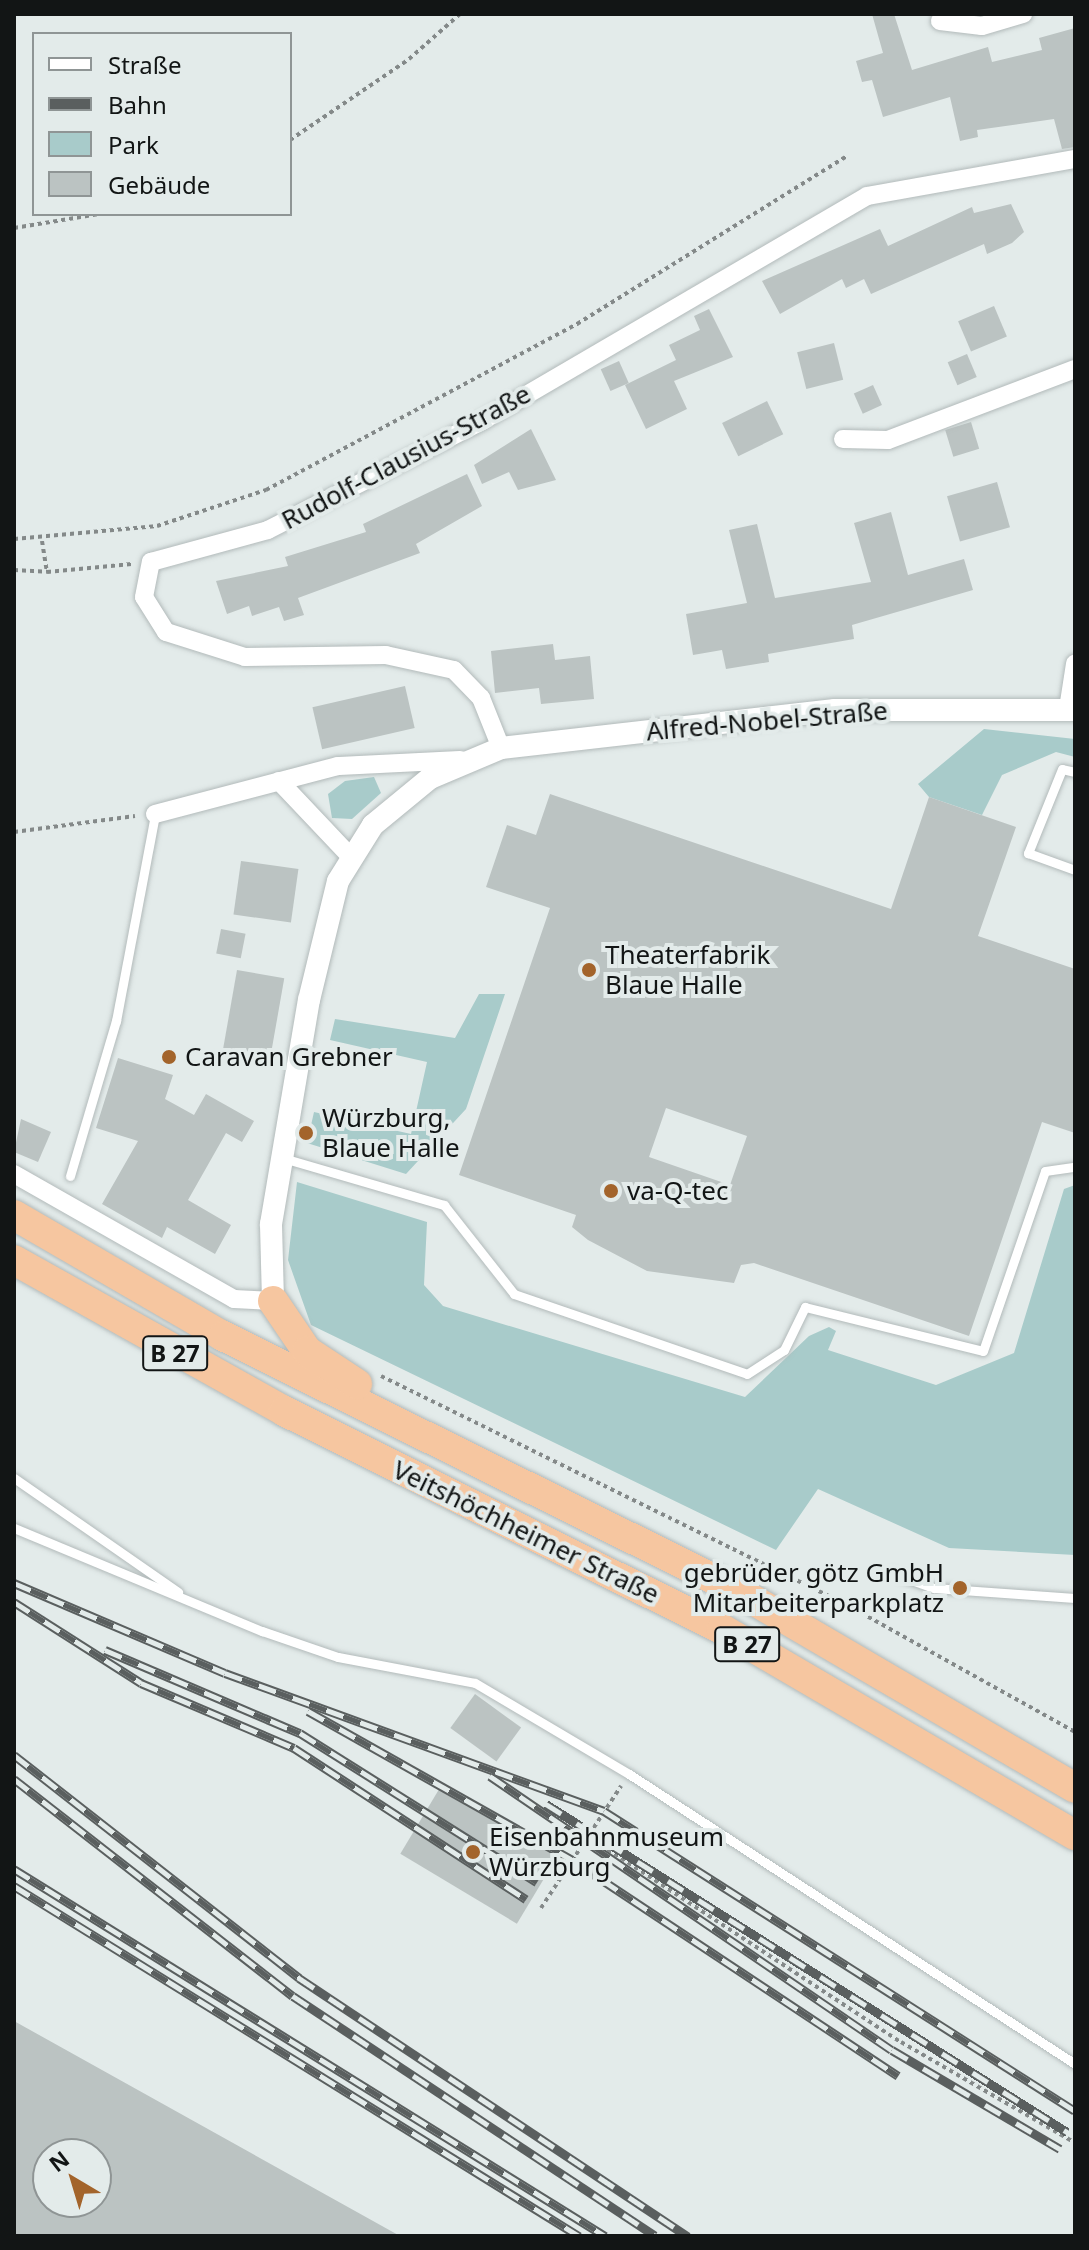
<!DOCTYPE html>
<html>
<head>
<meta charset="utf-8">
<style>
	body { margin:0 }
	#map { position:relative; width:1089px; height:2250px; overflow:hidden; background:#e3ebea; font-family:"Noto Sans",sans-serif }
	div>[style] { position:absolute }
	.green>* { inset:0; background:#a8cbca }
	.building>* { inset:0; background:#bbc3c2; transform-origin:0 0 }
	.path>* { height:4px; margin-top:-2px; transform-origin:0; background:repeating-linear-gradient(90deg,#848989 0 4px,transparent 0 8px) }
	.roads { filter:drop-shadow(0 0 2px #b2baba) drop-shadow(0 0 2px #b2baba) }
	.service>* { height:9px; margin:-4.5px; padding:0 4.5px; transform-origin:4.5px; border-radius:4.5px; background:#fff }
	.minor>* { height:18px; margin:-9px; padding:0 9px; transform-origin:9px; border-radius:9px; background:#fff }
	.tertiary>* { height:22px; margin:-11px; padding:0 11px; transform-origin:11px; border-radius:11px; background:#fff }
	.trunk>* { height:30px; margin:-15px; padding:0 15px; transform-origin:15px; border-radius:15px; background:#f6c6a0 }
	.rail>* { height:9px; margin-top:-4.5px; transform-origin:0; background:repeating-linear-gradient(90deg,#e3ebea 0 18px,#5a5f5f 0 36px); box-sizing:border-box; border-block:2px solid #5a5f5f }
	.dots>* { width:22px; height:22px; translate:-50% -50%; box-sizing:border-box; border:4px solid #e3ebea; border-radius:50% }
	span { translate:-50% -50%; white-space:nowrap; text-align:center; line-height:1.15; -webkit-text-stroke:8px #e3ebea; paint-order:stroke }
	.shield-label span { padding:2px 6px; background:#e3ebea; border:2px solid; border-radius:6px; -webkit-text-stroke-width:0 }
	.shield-label { font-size:24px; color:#121515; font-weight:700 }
	.street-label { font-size:26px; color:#121515 }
	.poi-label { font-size:26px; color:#121515 }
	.left { translate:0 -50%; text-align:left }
	.right { translate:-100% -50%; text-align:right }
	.frame { position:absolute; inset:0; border:16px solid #121515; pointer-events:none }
	.legend { position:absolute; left:32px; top:32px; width:260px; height:184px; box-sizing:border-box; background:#e3ebea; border:2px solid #8f9595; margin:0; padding:10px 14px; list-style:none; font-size:24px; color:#121515 }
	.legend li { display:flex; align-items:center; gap:16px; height:40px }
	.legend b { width:40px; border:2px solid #8f9595 }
	.north { position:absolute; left:32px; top:2138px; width:80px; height:80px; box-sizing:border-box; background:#e3ebea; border:2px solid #8f9595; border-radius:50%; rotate:322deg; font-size:22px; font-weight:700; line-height:32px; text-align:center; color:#121515 }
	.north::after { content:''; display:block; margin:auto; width:28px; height:36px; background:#a3642b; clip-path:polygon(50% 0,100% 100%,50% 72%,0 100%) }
</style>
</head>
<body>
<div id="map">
	<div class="green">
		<i style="clip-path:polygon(984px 729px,1075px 739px,1075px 757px,1056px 752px,1002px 775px,982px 815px,929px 797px,918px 784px)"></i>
		<i style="clip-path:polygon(374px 777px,381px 793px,352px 819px,332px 818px,328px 794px,345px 781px)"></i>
		<i style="clip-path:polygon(479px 994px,505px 994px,466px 1109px,406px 1174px,307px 1143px,314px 1112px,411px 1134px,427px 1062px,330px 1040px,335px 1019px,455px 1038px)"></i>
		<i style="clip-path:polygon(297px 1182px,427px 1222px,424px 1285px,443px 1306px,745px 1397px,809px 1336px,829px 1327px,836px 1331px,828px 1350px,936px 1385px,1014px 1353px,1064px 1189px,1075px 1185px,1075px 1555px,949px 1548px,818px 1489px,776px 1550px,311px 1325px,288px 1260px)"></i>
	</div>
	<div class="building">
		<i style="clip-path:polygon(872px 14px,894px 14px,912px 70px,988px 47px,992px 62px,1042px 50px,1039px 38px,1075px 28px,1075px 147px,1062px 149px,1054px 119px,977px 130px,978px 137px,960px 141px,950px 97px,883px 117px,872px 80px,862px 82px,856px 61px,883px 53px)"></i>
		<i style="clip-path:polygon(1011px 204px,1024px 232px,1012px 243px,987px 254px,984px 244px,871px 294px,864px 279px,846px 288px,842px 279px,780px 314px,762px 281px,880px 229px,888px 246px,972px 207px,974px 213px)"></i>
		<i style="left:994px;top:306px;width:33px;height:39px;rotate:67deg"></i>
		<i style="clip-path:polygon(709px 309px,733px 357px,674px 381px,687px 409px,646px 429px,625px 385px,676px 360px,669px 345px,700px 330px,694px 316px)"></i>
		<i style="left:834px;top:343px;width:38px;height:38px;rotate:76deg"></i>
		<i style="left:967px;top:354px;width:25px;height:21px;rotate:67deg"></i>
		<i style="left:619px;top:361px;width:24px;height:20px;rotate:66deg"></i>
		<i style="left:873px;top:385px;width:22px;height:21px;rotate:66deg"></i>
		<i style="left:767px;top:401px;width:37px;height:50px;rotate:64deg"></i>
		<i style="left:971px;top:422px;width:28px;height:27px;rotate:73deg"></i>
		<i style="clip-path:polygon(531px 429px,556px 480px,518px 490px,509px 472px,482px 484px,474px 465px)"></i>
		<i style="clip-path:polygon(467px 474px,482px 506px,416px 544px,420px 553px,298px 598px,304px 615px,284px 621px,279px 607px,252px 616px,249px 606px,227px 614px,216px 581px,288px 566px,285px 557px,366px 532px,363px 524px)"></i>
		<i style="left:997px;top:482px;width:47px;height:52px;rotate:74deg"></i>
		<i style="clip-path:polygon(891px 512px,908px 575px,964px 559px,973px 590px,852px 625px,854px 639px,768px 654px,769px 662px,726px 669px,722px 650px,693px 655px,686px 614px,747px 603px,729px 530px,757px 524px,775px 598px,871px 582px,854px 523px)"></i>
		<i style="clip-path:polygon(553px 644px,555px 660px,590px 656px,594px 699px,541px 704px,539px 688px,495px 693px,491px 651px)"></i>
		<i style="left:405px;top:686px;width:43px;height:95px;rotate:77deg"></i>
		<i style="clip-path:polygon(evenodd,550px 794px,891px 909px,929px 797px,1016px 827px,978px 936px,1075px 969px,1075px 1133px,1042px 1122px,969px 1336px,754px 1263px,741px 1265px,734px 1283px,647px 1271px,588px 1240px,572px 1227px,576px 1215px,459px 1175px,550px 908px,486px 887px,507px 825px,536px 835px,550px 794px,666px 1108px,747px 1136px,730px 1185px,649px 1157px,666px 1108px)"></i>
		<i style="left:241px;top:861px;width:58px;height:54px;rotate:8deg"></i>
		<i style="left:221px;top:929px;width:25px;height:25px;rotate:11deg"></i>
		<i style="left:237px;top:970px;width:48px;height:80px;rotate:10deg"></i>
		<i style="clip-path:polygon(118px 1058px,173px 1075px,165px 1099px,194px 1115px,206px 1094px,254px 1121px,242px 1142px,226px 1133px,188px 1200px,231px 1225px,215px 1254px,167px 1227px,162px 1238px,102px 1204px,138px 1141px,96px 1128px)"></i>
		<i style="clip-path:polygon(21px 1119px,51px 1132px,38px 1162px,14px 1152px)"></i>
		<i style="left:475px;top:1694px;width:57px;height:42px;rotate:36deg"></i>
		<i style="left:441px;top:1786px;width:136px;height:79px;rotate:31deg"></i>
		<i style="clip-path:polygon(evenodd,14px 2021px,400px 2236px,14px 2236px,14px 2021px,48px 2154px,96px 2154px,96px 2202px,48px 2202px,48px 2154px)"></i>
	</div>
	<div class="path">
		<i style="left:290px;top:140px;width:144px;rotate:-34.2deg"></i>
		<i style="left:409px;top:59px;width:68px;rotate:-41.4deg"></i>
		<i style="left:14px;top:228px;width:86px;rotate:-9.4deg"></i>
		<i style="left:14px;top:539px;width:144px;rotate:-5.2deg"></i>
		<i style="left:157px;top:526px;width:115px;rotate:-18.3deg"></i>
		<i style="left:266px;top:490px;width:353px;rotate:-28.1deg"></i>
		<i style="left:577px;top:324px;width:318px;rotate:-31.9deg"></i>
		<i style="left:42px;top:541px;width:31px;rotate:81deg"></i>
		<i style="left:47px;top:572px;width:85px;rotate:-5.4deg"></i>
		<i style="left:14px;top:570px;width:33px;rotate:3deg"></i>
		<i style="left:14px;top:832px;width:122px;rotate:-7.5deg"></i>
		<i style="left:381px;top:1376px;width:519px;rotate:26.17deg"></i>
		<i style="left:847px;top:1605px;width:261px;rotate:29.1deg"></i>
		<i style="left:588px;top:1836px;width:375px;rotate:33.4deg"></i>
		<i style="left:901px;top:2042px;width:201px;rotate:30.1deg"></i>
		<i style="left:541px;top:1908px;width:146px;rotate:-56.7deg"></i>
	</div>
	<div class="roads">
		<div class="service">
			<i style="left:1075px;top:772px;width:13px;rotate:-167deg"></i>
			<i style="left:1062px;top:769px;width:91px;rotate:112deg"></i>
			<i style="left:1028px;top:853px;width:50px;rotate:19.9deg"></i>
			<i style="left:283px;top:1158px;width:168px;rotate:16.3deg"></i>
			<i style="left:444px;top:1205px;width:113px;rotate:51.8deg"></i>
			<i style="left:514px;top:1294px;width:246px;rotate:18.9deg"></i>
			<i style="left:747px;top:1374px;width:44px;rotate:-33deg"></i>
			<i style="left:784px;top:1350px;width:48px;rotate:-64deg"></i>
			<i style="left:805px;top:1307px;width:183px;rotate:13.9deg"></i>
			<i style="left:983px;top:1351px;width:190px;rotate:-71deg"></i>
			<i style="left:1045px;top:1171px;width:30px;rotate:-8deg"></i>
			<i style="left:70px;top:1176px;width:162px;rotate:-73.5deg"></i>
			<i style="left:116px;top:1021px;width:211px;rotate:-79.3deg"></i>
			<i style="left:14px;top:1478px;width:200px;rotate:34.8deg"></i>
			<i style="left:14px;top:1528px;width:269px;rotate:22.6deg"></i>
			<i style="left:262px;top:1631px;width:80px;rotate:18.9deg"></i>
			<i style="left:338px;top:1657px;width:139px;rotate:10.7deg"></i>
			<i style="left:475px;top:1683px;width:179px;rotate:30.6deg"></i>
			<i style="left:629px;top:1774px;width:532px;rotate:33.03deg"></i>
			<i style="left:892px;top:1573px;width:45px;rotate:19.7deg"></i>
			<i style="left:934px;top:1588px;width:141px;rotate:4.1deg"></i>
		</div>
		<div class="minor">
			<i style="left:940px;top:21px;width:42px;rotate:6.8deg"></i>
			<i style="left:982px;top:26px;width:43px;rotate:-16.3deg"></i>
			<i style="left:843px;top:439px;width:45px;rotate:1.3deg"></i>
			<i style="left:888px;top:440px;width:200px;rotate:-20.8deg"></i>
			<i style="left:1068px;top:709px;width:46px;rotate:-81.2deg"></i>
			<i style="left:501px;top:748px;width:54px;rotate:-111.8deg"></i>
			<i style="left:481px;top:698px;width:39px;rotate:-134deg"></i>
			<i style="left:454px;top:670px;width:70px;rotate:-167.6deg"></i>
			<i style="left:386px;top:655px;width:141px;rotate:179.2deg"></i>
			<i style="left:245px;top:657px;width:83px;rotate:-162.4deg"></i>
			<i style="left:166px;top:632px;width:41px;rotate:-122.2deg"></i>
			<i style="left:144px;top:597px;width:36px;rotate:-79deg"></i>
			<i style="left:151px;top:562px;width:121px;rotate:-15.3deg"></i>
			<i style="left:268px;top:530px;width:240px;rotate:-27deg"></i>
			<i style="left:482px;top:421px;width:446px;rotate:-30.3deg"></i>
			<i style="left:867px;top:196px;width:211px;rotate:-10.1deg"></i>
			<i style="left:279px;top:781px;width:102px;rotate:46.6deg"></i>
			<i style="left:155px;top:814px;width:189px;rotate:-14.7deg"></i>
			<i style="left:338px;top:766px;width:123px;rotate:-2.8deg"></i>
			<i style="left:14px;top:1174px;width:253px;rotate:29.6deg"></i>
			<i style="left:234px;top:1299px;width:39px;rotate:3deg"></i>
		</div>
		<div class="tertiary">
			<i style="left:273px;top:1301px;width:77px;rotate:-91.5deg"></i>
			<i style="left:271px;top:1224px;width:227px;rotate:-80.4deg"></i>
			<i style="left:309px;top:1000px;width:122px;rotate:-76.3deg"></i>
			<i style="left:338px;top:881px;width:66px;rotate:-58deg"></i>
			<i style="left:373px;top:825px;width:74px;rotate:-39.5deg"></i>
			<i style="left:430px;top:778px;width:77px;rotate:-22.9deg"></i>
			<i style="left:501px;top:748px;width:336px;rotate:-6.5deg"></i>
			<i style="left:835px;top:710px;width:240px"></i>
		</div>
		<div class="trunk">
			<i style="left:14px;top:1215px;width:241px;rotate:30.1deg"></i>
			<i style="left:223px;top:1336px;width:575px;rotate:26.34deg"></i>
			<i style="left:738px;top:1591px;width:390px;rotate:30.3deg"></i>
			<i style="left:14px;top:1260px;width:309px;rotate:29.2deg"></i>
			<i style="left:284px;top:1411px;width:489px;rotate:26.5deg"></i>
			<i style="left:722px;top:1629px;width:409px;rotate:30.3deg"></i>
			<i style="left:273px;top:1301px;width:60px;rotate:55.8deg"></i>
			<i style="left:307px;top:1351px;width:60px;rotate:33.4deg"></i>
		</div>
	</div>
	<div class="rail">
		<i style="left:14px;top:1583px;width:229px;rotate:23.1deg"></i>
		<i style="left:225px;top:1673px;width:403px;rotate:20deg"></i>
		<i style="left:604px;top:1811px;width:558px;rotate:32.49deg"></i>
		<i style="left:14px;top:1602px;width:151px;rotate:32.5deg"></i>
		<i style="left:141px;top:1683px;width:166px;rotate:23deg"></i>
		<i style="left:294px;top:1748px;width:277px;rotate:33.1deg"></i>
		<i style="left:105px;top:1650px;width:212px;rotate:23.1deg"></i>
		<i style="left:300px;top:1733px;width:280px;rotate:32.2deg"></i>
		<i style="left:308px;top:1711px;width:303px;rotate:29.4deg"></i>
		<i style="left:572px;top:1860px;width:391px;rotate:33.5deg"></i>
		<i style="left:14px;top:1755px;width:362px;rotate:38deg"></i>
		<i style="left:299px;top:1978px;width:467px;rotate:33.6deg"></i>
		<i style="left:490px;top:1776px;width:486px;rotate:34.3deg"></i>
		<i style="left:892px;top:2050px;width:195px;rotate:30.5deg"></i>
		<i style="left:14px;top:1779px;width:353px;rotate:37.9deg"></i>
		<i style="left:293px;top:1996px;width:434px;rotate:33.5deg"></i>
		<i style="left:546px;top:1804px;width:616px;rotate:32.19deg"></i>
		<i style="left:14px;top:1869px;width:696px;rotate:31.84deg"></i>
		<i style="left:14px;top:1886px;width:665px;rotate:31.78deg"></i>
	</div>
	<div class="dots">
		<i style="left:589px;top:970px;background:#a3642b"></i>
		<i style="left:169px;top:1057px;background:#a3642b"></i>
		<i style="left:306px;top:1133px;background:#a3642b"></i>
		<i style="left:611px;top:1191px;background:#a3642b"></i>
		<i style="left:960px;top:1588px;background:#a3642b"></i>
		<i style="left:473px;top:1852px;background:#a3642b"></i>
	</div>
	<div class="shield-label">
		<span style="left:175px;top:1353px">B 27</span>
		<span style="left:747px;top:1644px">B 27</span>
	</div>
	<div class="street-label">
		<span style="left:406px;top:457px;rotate:-28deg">Rudolf-Clausius-Straße</span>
		<span style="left:767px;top:721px;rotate:-5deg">Alfred-Nobel-Straße</span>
		<span style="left:526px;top:1532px;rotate:26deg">Veitshöchheimer Straße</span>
	</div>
	<div class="poi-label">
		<span class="left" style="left:605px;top:970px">Theaterfabrik<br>Blaue Halle</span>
		<span class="left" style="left:185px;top:1057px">Caravan Grebner</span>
		<span class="left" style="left:322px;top:1133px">Würzburg,<br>Blaue Halle</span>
		<span class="left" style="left:627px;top:1191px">va-Q-tec</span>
		<span class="right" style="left:944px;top:1588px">gebrüder götz GmbH<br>Mitarbeiterparkplatz</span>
		<span class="left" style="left:489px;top:1852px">Eisenbahnmuseum<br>Würzburg</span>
	</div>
	<div class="frame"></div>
	<ul class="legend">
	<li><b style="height:10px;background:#fff"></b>Straße</li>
	<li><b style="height:10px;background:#5a5f5f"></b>Bahn</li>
	<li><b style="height:22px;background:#a8cbca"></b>Park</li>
	<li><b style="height:22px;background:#bbc3c2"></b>Gebäude</li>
	</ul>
	<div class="north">N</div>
</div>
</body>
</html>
